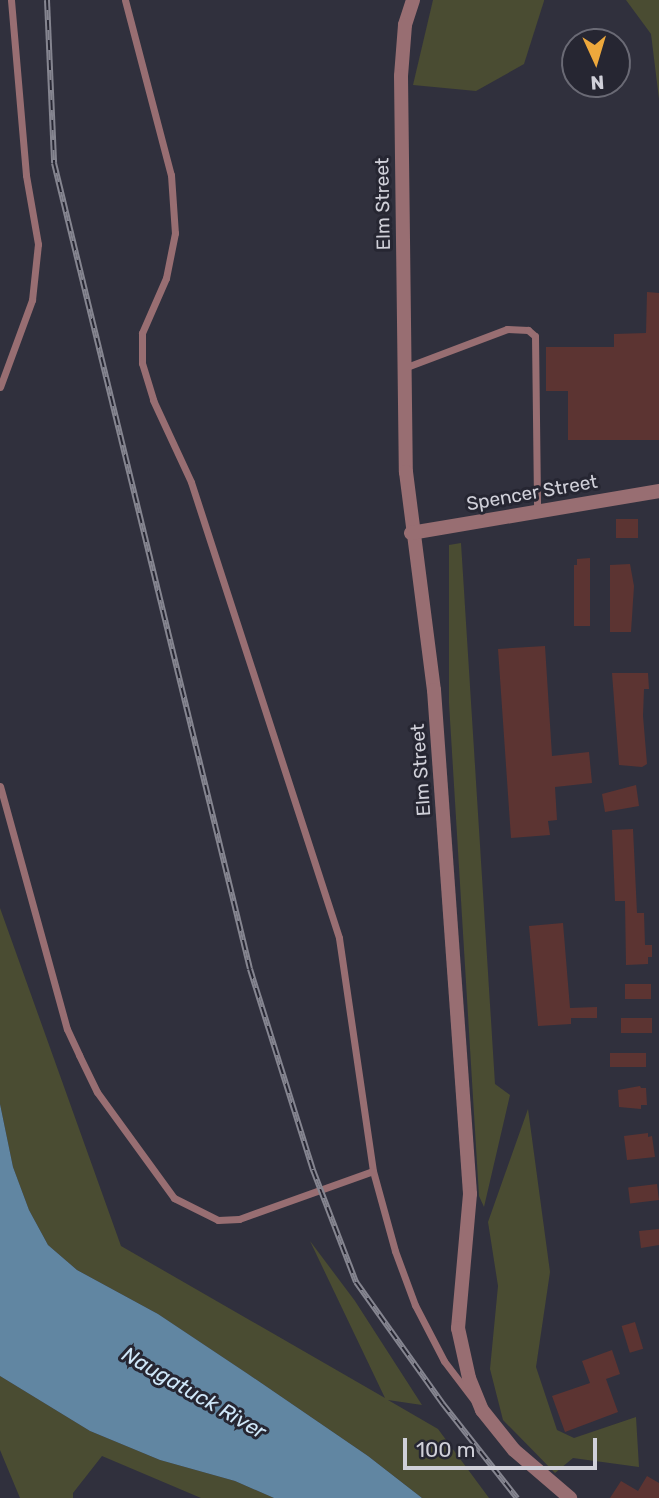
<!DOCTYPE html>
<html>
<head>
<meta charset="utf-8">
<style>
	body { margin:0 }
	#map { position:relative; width:659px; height:1498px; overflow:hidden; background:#30303d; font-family:Rubik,sans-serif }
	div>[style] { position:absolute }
	.green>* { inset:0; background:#4a4c32 }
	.water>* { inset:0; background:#6186a2 }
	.building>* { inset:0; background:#5c3432; transform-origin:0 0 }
	.lane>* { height:7px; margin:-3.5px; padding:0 3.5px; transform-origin:3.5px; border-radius:3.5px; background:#986e72 }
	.street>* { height:14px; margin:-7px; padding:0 7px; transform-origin:7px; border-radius:7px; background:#986e72 }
	.rail>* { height:6px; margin-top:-3px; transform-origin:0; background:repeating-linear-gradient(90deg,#262632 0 10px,#858590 0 20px); box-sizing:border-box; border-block:2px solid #858590 }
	span { translate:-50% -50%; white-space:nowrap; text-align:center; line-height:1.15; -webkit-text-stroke:6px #262632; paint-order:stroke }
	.street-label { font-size:19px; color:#d0d0d9 }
	.water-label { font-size:21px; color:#cfe7f9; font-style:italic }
	.north { position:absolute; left:561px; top:28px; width:70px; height:70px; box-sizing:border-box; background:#262632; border:2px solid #6a6a75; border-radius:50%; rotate:176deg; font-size:19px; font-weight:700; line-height:28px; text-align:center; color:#d0d0d9 }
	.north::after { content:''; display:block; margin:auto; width:24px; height:32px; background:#eda83c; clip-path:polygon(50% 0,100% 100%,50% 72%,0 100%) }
	.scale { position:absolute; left:403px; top:1438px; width:194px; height:32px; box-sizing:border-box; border:4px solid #d0d0d9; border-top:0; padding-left:9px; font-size:21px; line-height:24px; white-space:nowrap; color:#d0d0d9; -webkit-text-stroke:5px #262632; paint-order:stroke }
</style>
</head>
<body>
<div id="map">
	<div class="green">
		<i style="clip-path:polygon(433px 0,544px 0,544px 1px,524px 64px,476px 91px,413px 85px)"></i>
		<i style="clip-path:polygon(626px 0,659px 0,659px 99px,651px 34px)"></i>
		<i style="clip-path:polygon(461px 543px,495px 1084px,510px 1095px,484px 1207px,479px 1196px,449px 703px,449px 545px)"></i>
		<i style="clip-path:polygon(0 908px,121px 1246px,385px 1398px,310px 1241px,355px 1301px,422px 1405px,388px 1400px,438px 1429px,489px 1498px,422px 1498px,368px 1456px,248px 1374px,158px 1314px,77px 1270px,48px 1245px,29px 1210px,13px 1167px,0 1104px)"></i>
		<i style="clip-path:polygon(528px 1109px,550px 1272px,536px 1367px,557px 1430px,574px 1438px,636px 1417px,639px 1467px,573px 1458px,555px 1473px,503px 1420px,490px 1369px,498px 1286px,488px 1222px)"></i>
		<i style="clip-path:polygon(0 1376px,90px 1431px,160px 1460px,235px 1481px,274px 1498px,201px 1498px,102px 1456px,73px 1493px,73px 1498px,20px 1498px,0 1450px)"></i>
	</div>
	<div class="water">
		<i style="clip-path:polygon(0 1104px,13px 1167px,29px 1210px,48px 1245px,77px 1270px,158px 1314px,248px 1374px,368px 1456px,422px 1498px,274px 1498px,235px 1481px,160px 1460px,90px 1431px,0 1376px)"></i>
	</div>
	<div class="building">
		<i style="clip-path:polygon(647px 292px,659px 293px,659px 440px,568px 440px,568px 391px,546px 391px,546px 347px,614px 347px,614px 334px,646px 333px)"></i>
		<i style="left:638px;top:519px;width:19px;height:22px;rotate:90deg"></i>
		<i style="clip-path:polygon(590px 558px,590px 626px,574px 626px,574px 565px,577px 565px,577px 559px)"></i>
		<i style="clip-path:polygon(630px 564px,634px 586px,631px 632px,610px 632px,610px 565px)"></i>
		<i style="clip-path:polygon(545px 646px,552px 756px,589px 752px,592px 783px,555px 787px,557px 820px,548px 821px,550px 835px,511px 838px,498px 649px)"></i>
		<i style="clip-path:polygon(612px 673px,648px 673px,649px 689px,644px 689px,643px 716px,647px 764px,642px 767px,619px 765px)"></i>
		<i style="clip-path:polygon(636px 785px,639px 806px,605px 812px,602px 794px)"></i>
		<i style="clip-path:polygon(633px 829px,637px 913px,644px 913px,645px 945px,652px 945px,652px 957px,648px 957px,648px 964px,626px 965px,625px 901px,615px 901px,612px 830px)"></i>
		<i style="clip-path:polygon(563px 923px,570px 1008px,597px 1007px,597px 1018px,571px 1018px,571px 1024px,538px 1026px,529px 926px)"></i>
		<i style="left:625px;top:984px;width:26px;height:15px"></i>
		<i style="left:652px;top:1018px;width:15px;height:31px;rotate:90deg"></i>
		<i style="left:610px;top:1053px;width:36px;height:14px"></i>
		<i style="clip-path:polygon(640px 1086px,641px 1088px,646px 1088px,647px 1105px,641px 1105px,641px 1109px,619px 1107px,618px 1090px)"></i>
		<i style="clip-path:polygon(648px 1133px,648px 1137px,652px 1136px,655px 1157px,627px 1160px,624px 1136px)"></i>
		<i style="left:657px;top:1184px;width:16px;height:29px;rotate:83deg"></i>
		<i style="clip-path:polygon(659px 1229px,659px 1245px,641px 1248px,639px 1231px)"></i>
		<i style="left:635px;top:1322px;width:28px;height:14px;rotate:73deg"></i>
		<i style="clip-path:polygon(612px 1350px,620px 1374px,606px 1379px,618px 1412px,565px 1432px,552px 1396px,590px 1383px,582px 1361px)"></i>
		<i style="clip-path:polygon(647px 1476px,659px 1483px,659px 1498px,610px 1498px,621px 1481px,638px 1491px)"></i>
	</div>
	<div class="lane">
		<i style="left:125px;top:0;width:181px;rotate:75.3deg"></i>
		<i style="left:171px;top:175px;width:58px;rotate:86.1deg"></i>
		<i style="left:175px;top:233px;width:46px;rotate:101.3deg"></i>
		<i style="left:166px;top:278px;width:60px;rotate:113.6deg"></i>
		<i style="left:142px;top:333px;width:30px;rotate:90deg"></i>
		<i style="left:142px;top:363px;width:39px;rotate:73deg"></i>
		<i style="left:153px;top:400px;width:90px;rotate:65.1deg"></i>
		<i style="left:191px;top:482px;width:479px;rotate:72deg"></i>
		<i style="left:339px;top:938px;width:235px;rotate:81.7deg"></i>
		<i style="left:373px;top:1171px;width:83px;rotate:74.6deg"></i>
		<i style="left:395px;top:1251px;width:58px;rotate:69.7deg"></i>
		<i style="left:415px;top:1305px;width:63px;rotate:62.6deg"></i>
		<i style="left:444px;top:1361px;width:48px;rotate:52.7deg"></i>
		<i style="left:404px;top:368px;width:110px;rotate:-20.7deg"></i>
		<i style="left:507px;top:329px;width:21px;rotate:3deg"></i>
		<i style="left:528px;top:330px;width:9px;rotate:41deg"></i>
		<i style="left:535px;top:336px;width:175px;rotate:89.3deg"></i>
		<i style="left:0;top:387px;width:93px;rotate:-69.8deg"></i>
		<i style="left:32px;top:300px;width:56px;rotate:-83.9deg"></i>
		<i style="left:38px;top:244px;width:70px;rotate:-99.9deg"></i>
		<i style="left:26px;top:175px;width:176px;rotate:-94.9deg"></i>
		<i style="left:0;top:786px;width:252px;rotate:74.6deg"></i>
		<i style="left:67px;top:1029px;width:29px;rotate:65deg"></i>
		<i style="left:79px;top:1055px;width:41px;rotate:64.1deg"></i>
		<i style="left:97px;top:1092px;width:131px;rotate:54deg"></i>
		<i style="left:174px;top:1198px;width:49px;rotate:26.6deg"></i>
		<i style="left:218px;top:1220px;width:21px;rotate:-3deg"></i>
		<i style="left:239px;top:1219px;width:142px;rotate:-19.7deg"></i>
	</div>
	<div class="street">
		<i style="left:413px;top:0;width:26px;rotate:108deg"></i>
		<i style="left:405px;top:25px;width:51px;rotate:94.5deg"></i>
		<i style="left:401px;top:76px;width:396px;rotate:89.3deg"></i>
		<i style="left:406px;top:472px;width:220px;rotate:82.7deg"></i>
		<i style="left:434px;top:690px;width:505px;rotate:85.91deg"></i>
		<i style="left:470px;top:1194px;width:135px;rotate:95.1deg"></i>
		<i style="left:458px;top:1328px;width:51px;rotate:77.6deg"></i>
		<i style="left:469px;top:1378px;width:35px;rotate:68deg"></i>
		<i style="left:482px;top:1410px;width:51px;rotate:51.3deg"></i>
		<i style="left:514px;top:1450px;width:74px;rotate:40.6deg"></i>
		<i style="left:411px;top:533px;width:252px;rotate:-9.6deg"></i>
	</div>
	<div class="rail">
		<i style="left:47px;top:0;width:163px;rotate:87.5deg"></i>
		<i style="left:54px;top:163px;width:829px;rotate:76.33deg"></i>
		<i style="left:250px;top:969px;width:211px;rotate:72.6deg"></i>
		<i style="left:313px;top:1170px;width:120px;rotate:69deg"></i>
		<i style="left:356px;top:1282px;width:150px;rotate:54.5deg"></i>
		<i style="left:443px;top:1404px;width:120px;rotate:51.8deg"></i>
	</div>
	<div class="street-label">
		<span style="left:383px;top:204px;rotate:-91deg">Elm Street</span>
		<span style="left:532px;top:493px;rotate:-10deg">Spencer Street</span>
		<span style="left:421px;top:770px;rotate:-94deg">Elm Street</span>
	</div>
	<div class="water-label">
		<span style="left:194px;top:1393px;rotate:30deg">Naugatuck River</span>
	</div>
	<div class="north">N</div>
	<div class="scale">100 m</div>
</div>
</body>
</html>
